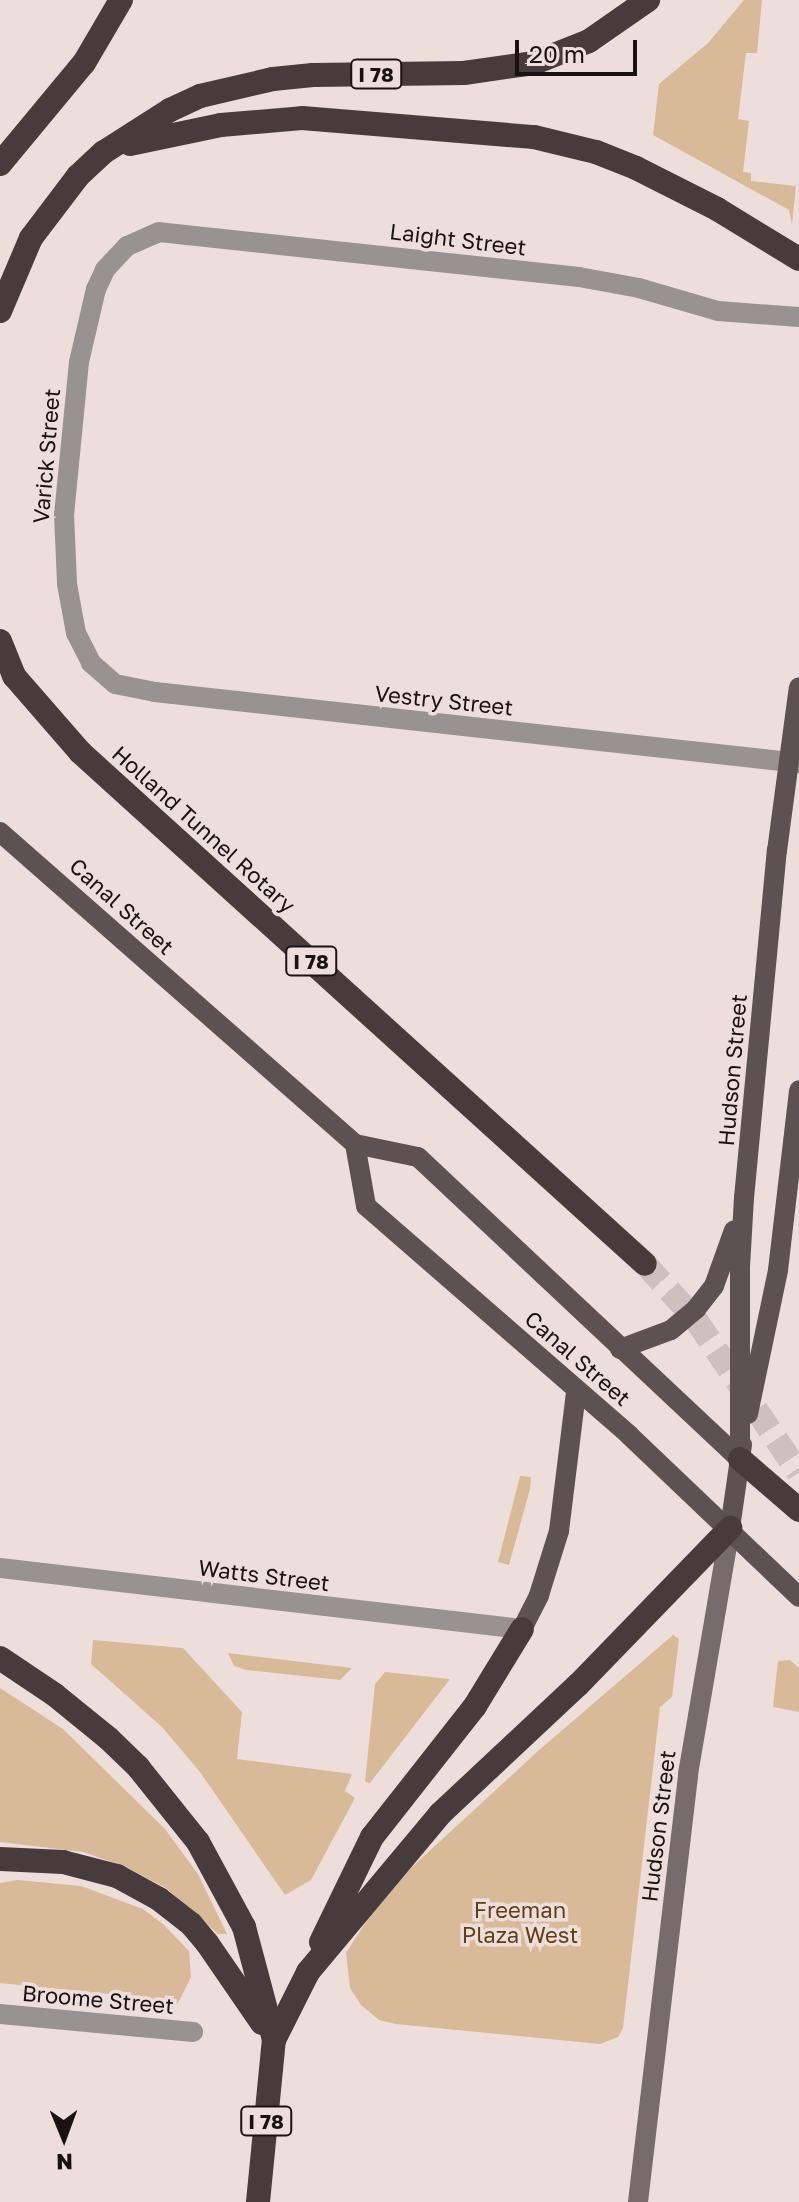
<!DOCTYPE html>
<html>
<head>
<meta charset="utf-8">
<style>
	body { margin:0 }
	#map { position:relative; width:799px; height:2202px; overflow:hidden; background:#eddedb; font-family:"Golos Text",sans-serif }
	div>[style] { position:absolute }
	.green>* { inset:0; background:#d9ba98 }
	.highway-tunnel>* { height:24px; margin-top:-12px; transform-origin:0; background:repeating-linear-gradient(90deg,#cdc0bd 0 24px,transparent 0 36px) }
	.street>* { height:20px; margin:-10px; padding:0 10px; transform-origin:10px; border-radius:10px; background:#999293 }
	.secondary>* { height:20px; margin:-10px; padding:0 10px; transform-origin:10px; border-radius:10px; background:#766c6d }
	.primary>* { height:20px; margin:-10px; padding:0 10px; transform-origin:10px; border-radius:10px; background:#5d5253 }
	.highway>* { height:24px; margin:-12px; padding:0 12px; transform-origin:12px; border-radius:12px; background:#483b3d }
	span { translate:-50% -50%; white-space:nowrap; text-align:center; line-height:1.15; -webkit-text-stroke:7px #eddedb; paint-order:stroke }
	.shield-label span { padding:2px 6px; background:#eddedb; border:2px solid; border-radius:6px; -webkit-text-stroke-width:0 }
	.shield-label { font-size:20px; color:#181312; font-weight:700 }
	.street-label { font-size:22px; color:#181312 }
	.park-label { font-size:22px; color:#5f3f16 }
	.north { position:absolute; left:24px; top:2098px; width:80px; height:80px; -webkit-text-stroke:6px #eddedb; paint-order:stroke; rotate:179deg; font-size:22px; font-weight:700; line-height:32px; text-align:center; color:#181312 }
	.north::after { content:''; display:block; margin:auto; width:28px; height:36px; background:#181312; clip-path:polygon(50% 0,100% 100%,50% 72%,0 100%) }
	.scale { position:absolute; left:515px; top:40px; width:122px; height:36px; box-sizing:border-box; border:4px solid #181312; border-top:0; padding-left:10px; font-size:24px; line-height:28px; white-space:nowrap; color:#181312; -webkit-text-stroke:6px #eddedb; paint-order:stroke }
</style>
</head>
<body>
<div id="map">
	<div class="green">
		<i style="clip-path:polygon(744px 0,762px 0,757px 53px,746px 53px,738px 119px,749px 121px,743px 172px,751px 173px,751px 181px,796px 186px,792px 225px,789px 210px,653px 135px,659px 84px,708px 43px)"></i>
		<i style="clip-path:polygon(520px 1476px,531px 1477px,530px 1489px,509px 1565px,498px 1562px)"></i>
		<i style="clip-path:polygon(673px 1635px,679px 1639px,672px 1697px,660px 1707px,623px 2028px,618px 2037px,600px 2044px,396px 2024px,379px 2020px,361px 2005px,350px 1988px,346px 1953px,373px 1911px,411px 1868px,538px 1751px)"></i>
		<i style="clip-path:polygon(93px 1640px,183px 1648px,242px 1712px,237px 1759px,352px 1774px,345px 1791px,355px 1798px,311px 1880px,285px 1895px,200px 1772px,162px 1727px,91px 1664px)"></i>
		<i style="clip-path:polygon(228px 1653px,352px 1668px,340px 1680px,246px 1670px,234px 1666px)"></i>
		<i style="clip-path:polygon(790px 1660px,799px 1668px,799px 1712px,773px 1707px,778px 1661px)"></i>
		<i style="clip-path:polygon(385px 1672px,450px 1679px,370px 1783px,365px 1782px,375px 1684px)"></i>
		<i style="clip-path:polygon(0 1688px,63px 1729px,165px 1829px,198px 1874px,227px 1934px,218px 1934px,166px 1888px,126px 1867px,83px 1852px,0 1842px)"></i>
		<i style="clip-path:polygon(17px 1880px,81px 1886px,143px 1909px,164px 1925px,189px 1951px,191px 1977px,178px 2003px,169px 2006px,144px 2004px,137px 1997px,0 1983px,0 1883px)"></i>
	</div>
	<div class="highway-tunnel">
		<i style="left:645px;top:1264px;width:76px;rotate:47.7deg"></i>
		<i style="left:696px;top:1320px;width:184px;rotate:56.1deg"></i>
	</div>
	<div class="street">
		<i style="left:799px;top:317px;width:81px;rotate:-175.8deg"></i>
		<i style="left:718px;top:311px;width:82px;rotate:-163.8deg"></i>
		<i style="left:639px;top:288px;width:61px;rotate:-169.6deg"></i>
		<i style="left:579px;top:277px;width:422px;rotate:-173.9deg"></i>
		<i style="left:159px;top:232px;width:35px;rotate:156deg"></i>
		<i style="left:127px;top:246px;width:33px;rotate:133deg"></i>
		<i style="left:105px;top:270px;width:21px;rotate:115deg"></i>
		<i style="left:96px;top:289px;width:75px;rotate:103.1deg"></i>
		<i style="left:79px;top:362px;width:153px;rotate:95.6deg"></i>
		<i style="left:64px;top:514px;width:70px;rotate:87.5deg"></i>
		<i style="left:67px;top:584px;width:50px;rotate:79.6deg"></i>
		<i style="left:76px;top:633px;width:34px;rotate:63deg"></i>
		<i style="left:91px;top:663px;width:32px;rotate:41deg"></i>
		<i style="left:115px;top:684px;width:41px;rotate:11.3deg"></i>
		<i style="left:155px;top:692px;width:648px;rotate:6.29deg"></i>
		<i style="left:0;top:1568px;width:526px;rotate:6.67deg"></i>
		<i style="left:0;top:2014px;width:194px;rotate:5.3deg"></i>
	</div>
	<div class="secondary">
		<i style="left:638px;top:2202px;width:431px;rotate:-83.3deg"></i>
		<i style="left:688px;top:1774px;width:250px;rotate:-80.3deg"></i>
	</div>
	<div class="primary">
		<i style="left:0;top:832px;width:473px;rotate:41.3deg"></i>
		<i style="left:355px;top:1144px;width:64px;rotate:11.7deg"></i>
		<i style="left:418px;top:1157px;width:441px;rotate:43.2deg"></i>
		<i style="left:355px;top:1144px;width:63px;rotate:79.9deg"></i>
		<i style="left:366px;top:1206px;width:349px;rotate:41deg"></i>
		<i style="left:629px;top:1435px;width:235px;rotate:43.6deg"></i>
		<i style="left:620px;top:1349px;width:54px;rotate:-20.4deg"></i>
		<i style="left:671px;top:1330px;width:33px;rotate:-40deg"></i>
		<i style="left:696px;top:1309px;width:29px;rotate:-52deg"></i>
		<i style="left:714px;top:1286px;width:59px;rotate:-70.3deg"></i>
		<i style="left:748px;top:1414px;width:147px;rotate:-78.2deg"></i>
		<i style="left:778px;top:1270px;width:181px;rotate:-83.3deg"></i>
		<i style="left:740px;top:1459px;width:192px;rotate:-90deg"></i>
		<i style="left:740px;top:1267px;width:69px;rotate:-86.7deg"></i>
		<i style="left:744px;top:1198px;width:349px;rotate:-84.6deg"></i>
		<i style="left:777px;top:851px;width:165px;rotate:-82.4deg"></i>
		<i style="left:730px;top:1528px;width:84px;rotate:-81.8deg"></i>
		<i style="left:522px;top:1629px;width:38px;rotate:-63deg"></i>
		<i style="left:539px;top:1595px;width:67px;rotate:-72.6deg"></i>
		<i style="left:559px;top:1531px;width:140px;rotate:-83deg"></i>
	</div>
	<div class="highway">
		<i style="left:130px;top:144px;width:93px;rotate:-11.8deg"></i>
		<i style="left:221px;top:125px;width:81px;rotate:-4.9deg"></i>
		<i style="left:302px;top:118px;width:233px;rotate:4.7deg"></i>
		<i style="left:534px;top:137px;width:64px;rotate:13.6deg"></i>
		<i style="left:596px;top:152px;width:43px;rotate:21.8deg"></i>
		<i style="left:636px;top:168px;width:91px;rotate:26.8deg"></i>
		<i style="left:717px;top:209px;width:96px;rotate:31.4deg"></i>
		<i style="left:0;top:164px;width:131px;rotate:-50.3deg"></i>
		<i style="left:84px;top:63px;width:73px;rotate:-59.6deg"></i>
		<i style="left:0;top:311px;width:79px;rotate:-67deg"></i>
		<i style="left:31px;top:238px;width:78px;rotate:-52.8deg"></i>
		<i style="left:78px;top:176px;width:35px;rotate:-43deg"></i>
		<i style="left:104px;top:152px;width:78px;rotate:-32.5deg"></i>
		<i style="left:170px;top:110px;width:33px;rotate:-25deg"></i>
		<i style="left:200px;top:96px;width:75px;rotate:-13.1deg"></i>
		<i style="left:273px;top:79px;width:40px;rotate:-5.7deg"></i>
		<i style="left:313px;top:75px;width:151px;rotate:-0.8deg"></i>
		<i style="left:464px;top:73px;width:71px;rotate:-8.1deg"></i>
		<i style="left:534px;top:63px;width:59px;rotate:-21.8deg"></i>
		<i style="left:589px;top:41px;width:72px;rotate:-34.8deg"></i>
		<i style="left:0;top:641px;width:38px;rotate:68deg"></i>
		<i style="left:14px;top:676px;width:101px;rotate:49deg"></i>
		<i style="left:80px;top:752px;width:762px;rotate:42.18deg"></i>
		<i style="left:740px;top:1459px;width:78px;rotate:40.8deg"></i>
		<i style="left:0;top:1658px;width:66px;rotate:33.9deg"></i>
		<i style="left:55px;top:1695px;width:68px;rotate:39.1deg"></i>
		<i style="left:108px;top:1738px;width:42px;rotate:44deg"></i>
		<i style="left:138px;top:1767px;width:96px;rotate:51.3deg"></i>
		<i style="left:198px;top:1842px;width:97px;rotate:61.6deg"></i>
		<i style="left:244px;top:1927px;width:117px;rotate:75.1deg"></i>
		<i style="left:0;top:1859px;width:63px;rotate:2.7deg"></i>
		<i style="left:63px;top:1862px;width:56px;rotate:14.5deg"></i>
		<i style="left:117px;top:1876px;width:48px;rotate:28.7deg"></i>
		<i style="left:159px;top:1899px;width:41px;rotate:38deg"></i>
		<i style="left:191px;top:1924px;width:25px;rotate:50deg"></i>
		<i style="left:207px;top:1943px;width:97px;rotate:55.5deg"></i>
		<i style="left:321px;top:1942px;width:117px;rotate:-64.1deg"></i>
		<i style="left:372px;top:1837px;width:167px;rotate:-51.8deg"></i>
		<i style="left:475px;top:1706px;width:90px;rotate:-58.6deg"></i>
		<i style="left:258px;top:2202px;width:163px;rotate:-84.4deg"></i>
		<i style="left:274px;top:2040px;width:76px;rotate:-63.4deg"></i>
		<i style="left:308px;top:1972px;width:206px;rotate:-50.1deg"></i>
		<i style="left:440px;top:1814px;width:189px;rotate:-43.1deg"></i>
		<i style="left:578px;top:1685px;width:219px;rotate:-45.9deg"></i>
	</div>
	<div class="shield-label">
		<span style="left:376px;top:74px">I 78</span>
		<span style="left:311px;top:961px">I 78</span>
		<span style="left:266px;top:2121px">I 78</span>
	</div>
	<div class="street-label">
		<span style="left:458px;top:239px;rotate:7deg">Laight Street</span>
		<span style="left:46px;top:456px;rotate:-85deg">Varick Street</span>
		<span style="left:444px;top:700px;rotate:6deg">Vestry Street</span>
		<span style="left:204px;top:829px;rotate:42deg">Holland Tunnel Rotary</span>
		<span style="left:122px;top:906px;rotate:42deg">Canal Street</span>
		<span style="left:732px;top:1070px;rotate:-85deg">Hudson Street</span>
		<span style="left:578px;top:1358px;rotate:41deg">Canal Street</span>
		<span style="left:264px;top:1575px;rotate:7deg">Watts Street</span>
		<span style="left:658px;top:1826px;rotate:-83deg">Hudson Street</span>
		<span style="left:98px;top:1999px;rotate:5deg">Broome Street</span>
	</div>
	<div class="park-label">
		<span style="left:520px;top:1922px">Freeman<br>Plaza West</span>
	</div>
	<div class="north">N</div>
	<div class="scale">20 m</div>
</div>
</body>
</html>
